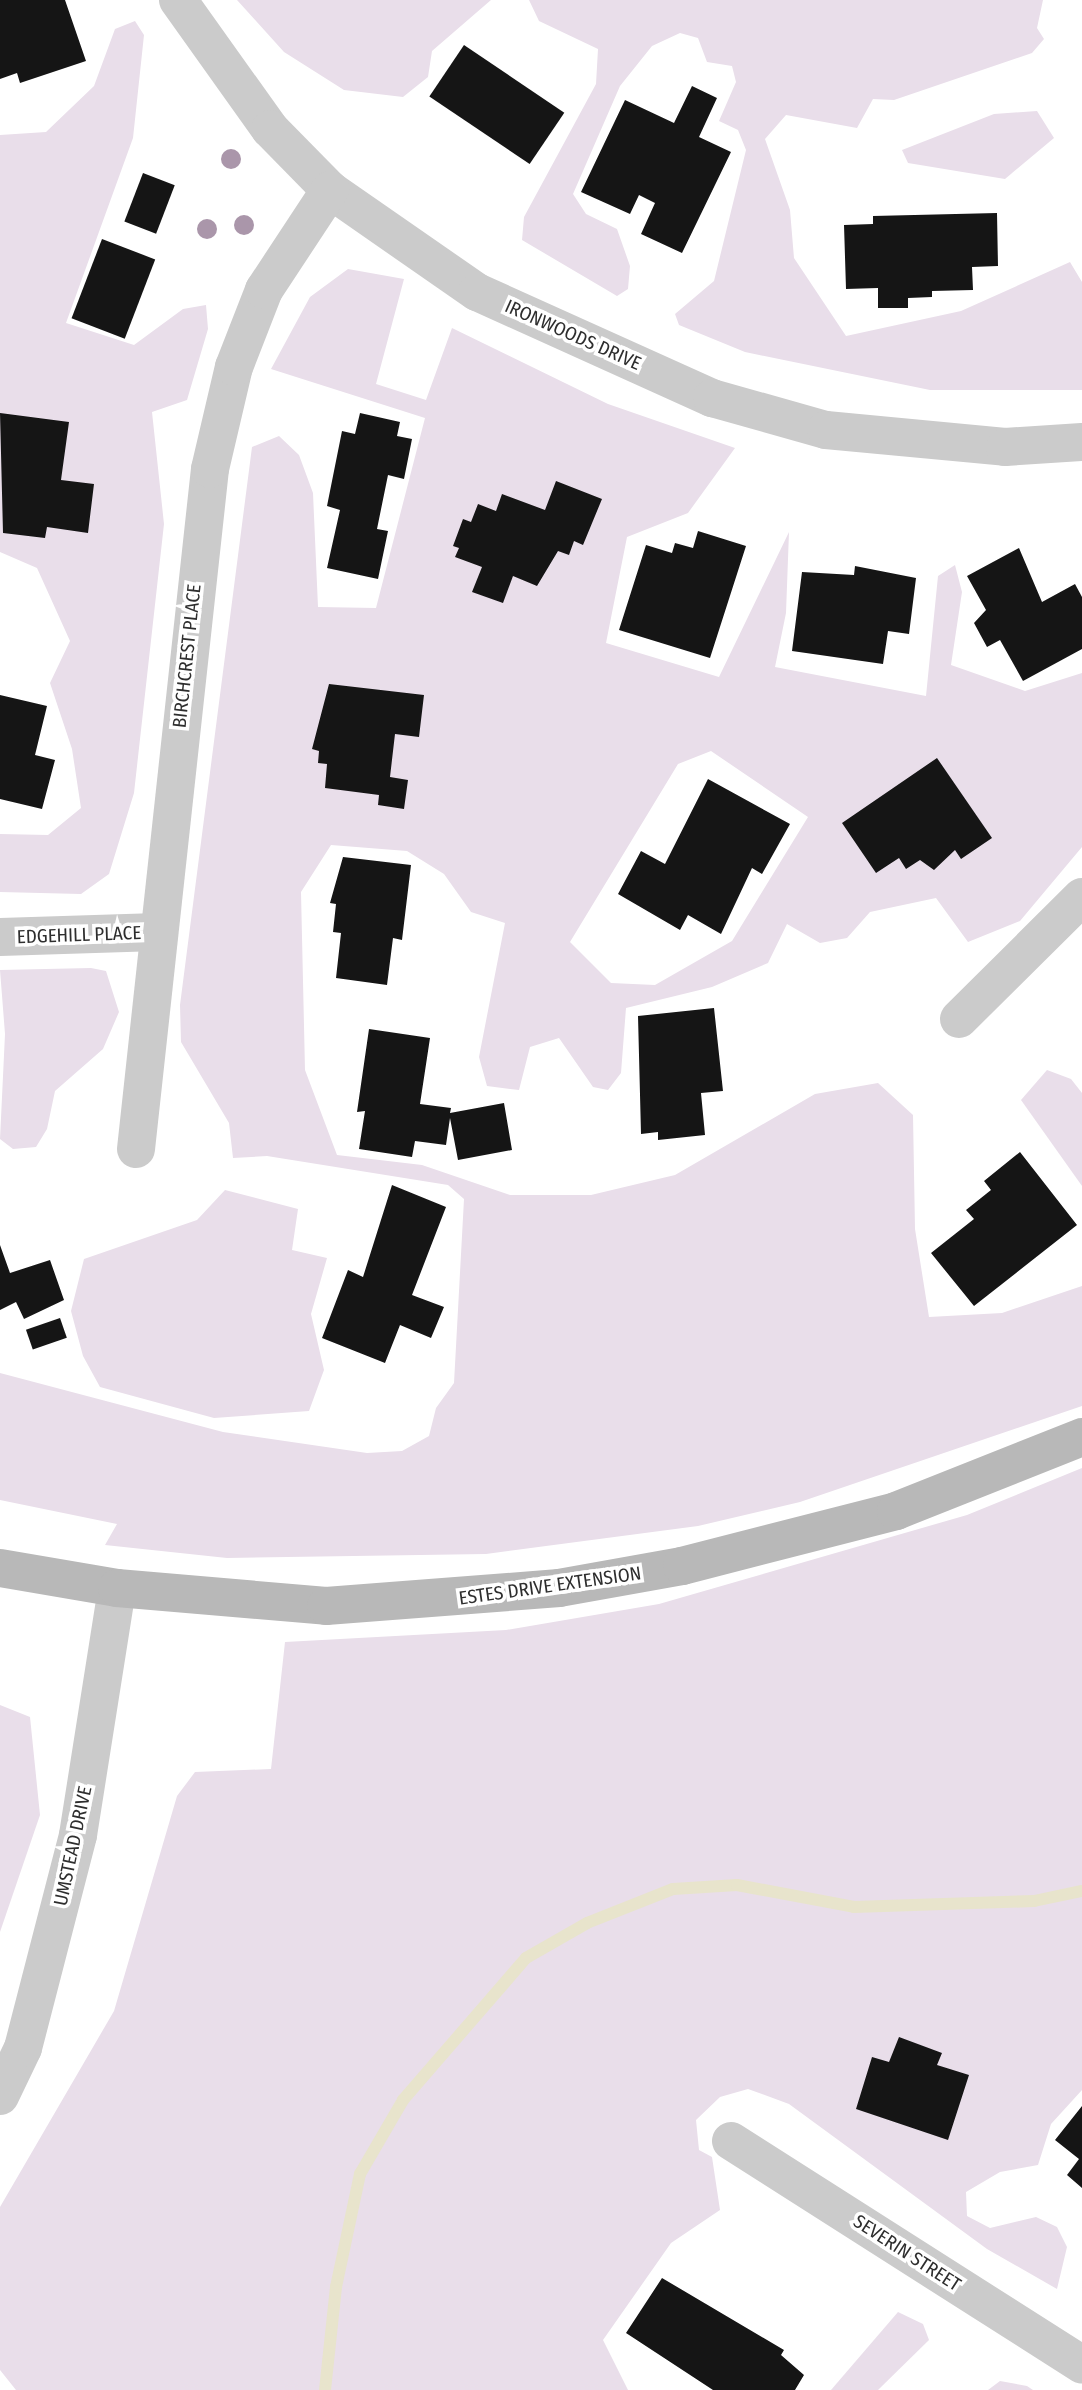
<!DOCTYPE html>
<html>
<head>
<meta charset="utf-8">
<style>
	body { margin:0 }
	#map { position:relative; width:1082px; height:2390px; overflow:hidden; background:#fff; font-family:"Fira Sans Condensed",sans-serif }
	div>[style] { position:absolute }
	.green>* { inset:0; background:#e9deea }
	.stream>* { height:12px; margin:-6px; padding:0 6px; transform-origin:6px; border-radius:6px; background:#e8e4cc }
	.building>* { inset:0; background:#151515; transform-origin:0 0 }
	.minor>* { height:38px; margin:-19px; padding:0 19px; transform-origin:19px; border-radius:19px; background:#cbcbcb }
	.tertiary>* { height:38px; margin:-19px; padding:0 19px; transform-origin:19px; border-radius:19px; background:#cbcbcb }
	.secondary>* { height:38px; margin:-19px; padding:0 19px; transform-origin:19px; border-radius:19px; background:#b8b8b8 }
	.trees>* { width:20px; height:20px; margin:-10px; border-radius:50%; background:#aa96aa }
	span { translate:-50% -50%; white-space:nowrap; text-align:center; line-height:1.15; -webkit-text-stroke:7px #fff; paint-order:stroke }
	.street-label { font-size:19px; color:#2e2e2e }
</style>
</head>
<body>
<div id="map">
	<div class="green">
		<i style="clip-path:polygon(237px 0,491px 0,432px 51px,428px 77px,403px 97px,344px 90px,284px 52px)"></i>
		<i style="clip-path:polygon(529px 0,1043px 0,1037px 28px,1044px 39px,1032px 53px,894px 100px,873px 99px,857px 128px,786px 115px,765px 139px,790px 210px,794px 258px,846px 336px,961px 311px,1070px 262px,1082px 282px,1082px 390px,930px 390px,745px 352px,679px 325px,675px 314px,714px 281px,746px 150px,738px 130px,719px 121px,736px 82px,732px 66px,707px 62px,698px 38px,680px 33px,652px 46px,620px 86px,573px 194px,586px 214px,617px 229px,630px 266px,628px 289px,617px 296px,522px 240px,524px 217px,596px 84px,598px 49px,539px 21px)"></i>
		<i style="clip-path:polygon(135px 21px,144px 35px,133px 138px,66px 323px,134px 345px,183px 309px,206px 305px,208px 329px,187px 400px,152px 412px,164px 524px,134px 793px,109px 874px,81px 894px,0 892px,0 834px,48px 835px,81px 808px,72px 749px,50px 683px,70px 641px,37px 568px,0 552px,0 135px,46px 132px,94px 86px,115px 29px)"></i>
		<i style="clip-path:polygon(1037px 111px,1054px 138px,1005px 179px,908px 163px,902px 150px,994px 114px)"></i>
		<i style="clip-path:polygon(evenodd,348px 269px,404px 279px,376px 384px,426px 400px,452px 328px,608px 404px,735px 448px,688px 513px,627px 537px,606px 643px,719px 677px,789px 532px,786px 613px,775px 667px,926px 696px,938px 576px,955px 565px,962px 592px,951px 665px,1025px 691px,1082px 673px,1082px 847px,1020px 921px,968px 942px,936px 898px,870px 912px,847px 938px,820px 943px,787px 924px,768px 963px,712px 987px,626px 1008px,621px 1073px,608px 1090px,593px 1087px,559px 1038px,530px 1047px,519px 1090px,487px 1086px,479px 1057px,505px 923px,471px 912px,444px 874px,407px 851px,331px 845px,301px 892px,305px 1070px,337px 1155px,422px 1165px,510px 1195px,591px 1195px,675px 1175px,815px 1094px,878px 1083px,913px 1115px,915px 1229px,929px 1317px,1002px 1313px,1082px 1286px,1082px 1406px,800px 1502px,698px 1526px,486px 1554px,227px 1558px,105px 1545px,117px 1524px,0 1500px,0 1373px,223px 1432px,367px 1453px,402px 1451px,429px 1436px,436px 1408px,454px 1383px,464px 1199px,448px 1185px,267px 1156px,233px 1158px,229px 1123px,181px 1042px,180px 1005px,252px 447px,279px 436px,299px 455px,313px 493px,318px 607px,376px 608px,425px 418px,271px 369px,310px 297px,348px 269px,711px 751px,808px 817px,732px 941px,655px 985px,611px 983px,570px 942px,678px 764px,711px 751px)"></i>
		<i style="clip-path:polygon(91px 968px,106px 971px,119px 1012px,103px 1049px,55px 1091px,47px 1129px,36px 1147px,13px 1149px,0 1139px,5px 1034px,0 970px)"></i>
		<i style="clip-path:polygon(1047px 1070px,1071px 1079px,1082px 1093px,1082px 1186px,1021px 1100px)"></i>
		<i style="clip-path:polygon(225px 1190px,298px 1209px,292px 1250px,327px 1258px,311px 1314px,324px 1370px,309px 1411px,214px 1418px,100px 1387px,83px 1356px,71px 1311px,84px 1259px,197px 1220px)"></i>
		<i style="clip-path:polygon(1082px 1468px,1082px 2090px,1051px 2124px,1038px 2165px,1000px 2172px,966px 2192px,967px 2216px,990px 2228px,1036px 2217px,1057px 2227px,1067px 2247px,1057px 2289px,987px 2249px,789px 2104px,748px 2089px,720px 2097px,696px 2120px,699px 2150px,712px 2157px,720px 2210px,671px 2243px,603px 2340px,628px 2390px,16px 2390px,0 2370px,0 2207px,114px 2011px,177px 1796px,195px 1772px,271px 1769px,285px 1642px,506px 1630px,659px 1604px,967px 1515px)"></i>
		<i style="clip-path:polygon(0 1705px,30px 1717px,40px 1815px,0 1932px)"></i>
		<i style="clip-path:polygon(898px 2312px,923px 2324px,929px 2340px,878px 2390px,831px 2390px)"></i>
		<i style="clip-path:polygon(1000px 2381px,1027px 2386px,1033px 2390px,988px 2390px)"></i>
	</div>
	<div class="stream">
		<i style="left:325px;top:2390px;width:104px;rotate:-83.9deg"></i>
		<i style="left:336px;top:2287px;width:116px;rotate:-78deg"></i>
		<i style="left:360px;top:2174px;width:86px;rotate:-59.8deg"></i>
		<i style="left:403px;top:2100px;width:188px;rotate:-49.1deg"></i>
		<i style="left:526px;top:1958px;width:70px;rotate:-29.8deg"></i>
		<i style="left:587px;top:1923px;width:92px;rotate:-21.6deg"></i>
		<i style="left:673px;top:1889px;width:64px;rotate:-3.6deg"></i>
		<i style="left:737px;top:1885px;width:119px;rotate:10.6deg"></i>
		<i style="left:854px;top:1907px;width:180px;rotate:-1.9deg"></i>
		<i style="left:1034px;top:1901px;width:49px;rotate:-11.8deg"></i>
	</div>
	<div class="building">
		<i style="clip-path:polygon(0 0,65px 0,86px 61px,20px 83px,17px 73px,0 79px)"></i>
		<i style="left:464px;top:45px;width:121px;height:62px;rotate:34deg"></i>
		<i style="clip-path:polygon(692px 86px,717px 98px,699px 137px,731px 152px,682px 253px,641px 234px,655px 203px,639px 195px,630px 214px,581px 192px,625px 100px,674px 123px)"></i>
		<i style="left:143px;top:173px;width:34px;height:52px;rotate:21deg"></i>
		<i style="clip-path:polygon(997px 213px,998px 266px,972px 267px,973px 290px,932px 291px,932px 297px,908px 298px,908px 308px,878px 308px,878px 288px,846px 289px,844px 225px,873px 224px,873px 216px)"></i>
		<i style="left:102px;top:239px;width:57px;height:85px;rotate:21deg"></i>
		<i style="clip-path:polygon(0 413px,69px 422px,61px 480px,94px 484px,88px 533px,47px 527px,45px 538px,3px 533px)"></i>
		<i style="clip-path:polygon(360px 413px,400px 422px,397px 436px,412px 439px,404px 479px,388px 475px,377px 529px,388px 531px,378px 579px,327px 568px,340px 510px,327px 506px,342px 431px,355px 434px)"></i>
		<i style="clip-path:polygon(556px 481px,602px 499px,583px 545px,574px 541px,569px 555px,558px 551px,537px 586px,513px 576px,503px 603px,472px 592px,482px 567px,455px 557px,459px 548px,453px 546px,463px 519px,471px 522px,478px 504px,496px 511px,502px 494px,545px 510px)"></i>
		<i style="clip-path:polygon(698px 531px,746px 546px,710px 658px,619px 630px,646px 545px,672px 553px,675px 543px,693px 548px)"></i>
		<i style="clip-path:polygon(1019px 548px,1042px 602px,1075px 584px,1082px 597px,1082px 649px,1023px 681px,1000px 640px,987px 647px,974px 623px,986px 610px,967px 576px)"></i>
		<i style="clip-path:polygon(855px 566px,916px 578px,909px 634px,888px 631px,883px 664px,792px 651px,802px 572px,854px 575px)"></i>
		<i style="clip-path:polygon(329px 684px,424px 695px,419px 737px,395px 734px,390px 777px,408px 780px,404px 809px,378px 805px,379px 795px,325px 788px,327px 764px,318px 763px,319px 751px,312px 749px)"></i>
		<i style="clip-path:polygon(0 695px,47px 706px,35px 755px,55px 760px,42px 809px,0 799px)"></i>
		<i style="clip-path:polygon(937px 758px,992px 838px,961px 859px,955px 850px,934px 870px,920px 860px,906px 869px,899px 858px,876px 873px,842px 823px)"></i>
		<i style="clip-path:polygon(708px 779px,790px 824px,762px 874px,752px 868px,721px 934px,688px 915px,680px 930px,618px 894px,641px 851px,665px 864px)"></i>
		<i style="clip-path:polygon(343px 857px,411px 865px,402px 940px,393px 938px,387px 985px,336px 978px,341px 933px,333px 932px,336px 904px,330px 903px)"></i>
		<i style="clip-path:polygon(714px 1008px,723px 1091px,701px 1093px,705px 1135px,658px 1140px,658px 1132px,641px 1134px,638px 1016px)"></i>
		<i style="clip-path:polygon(369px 1029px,430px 1038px,420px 1104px,451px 1108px,450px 1113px,504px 1103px,512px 1150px,458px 1160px,450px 1118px,446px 1145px,415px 1141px,412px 1157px,359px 1149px,365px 1111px,357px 1112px)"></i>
		<i style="clip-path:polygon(1020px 1152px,1077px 1225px,974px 1306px,931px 1253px,974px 1219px,966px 1210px,991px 1190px,984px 1181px)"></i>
		<i style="clip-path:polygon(392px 1185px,446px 1207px,412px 1295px,444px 1307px,431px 1338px,400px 1325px,385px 1363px,322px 1338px,348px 1270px,363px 1277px)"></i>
		<i style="clip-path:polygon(0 1245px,10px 1273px,50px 1260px,64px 1300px,24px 1319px,16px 1302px,0 1310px)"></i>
		<i style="left:60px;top:1318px;width:21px;height:36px;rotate:71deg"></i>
		<i style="clip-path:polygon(899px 2037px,942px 2053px,937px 2065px,969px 2075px,948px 2140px,856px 2109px,872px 2057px,889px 2062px)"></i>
		<i style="clip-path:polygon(1082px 2106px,1082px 2188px,1067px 2175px,1079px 2159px,1055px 2140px)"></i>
		<i style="clip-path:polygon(662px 2278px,784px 2350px,781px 2355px,804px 2375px,795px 2390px,713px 2390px,626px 2333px)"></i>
	</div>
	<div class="minor">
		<i style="left:178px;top:0;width:158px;rotate:54.5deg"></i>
		<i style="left:270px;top:129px;width:86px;rotate:45.5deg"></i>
		<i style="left:330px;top:190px;width:179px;rotate:34.8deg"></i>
		<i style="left:477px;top:292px;width:258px;rotate:24.3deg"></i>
		<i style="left:712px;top:398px;width:118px;rotate:15.7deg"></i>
		<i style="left:826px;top:430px;width:180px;rotate:5.4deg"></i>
		<i style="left:1005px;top:447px;width:77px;rotate:-3.7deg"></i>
		<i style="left:0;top:937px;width:158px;rotate:-1.8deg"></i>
		<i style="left:959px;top:1019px;width:173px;rotate:-44.8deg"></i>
		<i style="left:136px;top:1149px;width:684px;rotate:-83.79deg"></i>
		<i style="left:210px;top:469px;width:105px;rotate:-76.8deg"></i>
		<i style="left:234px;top:367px;width:83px;rotate:-68.7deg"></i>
		<i style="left:264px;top:290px;width:120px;rotate:-56.6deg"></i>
		<i style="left:731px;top:2141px;width:416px;rotate:32.5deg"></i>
	</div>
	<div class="tertiary">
		<i style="left:0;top:2096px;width:53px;rotate:-64.4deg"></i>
		<i style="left:23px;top:2048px;width:220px;rotate:-75.5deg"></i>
		<i style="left:78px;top:1835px;width:250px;rotate:-81deg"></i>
	</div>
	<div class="secondary">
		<i style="left:0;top:1568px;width:119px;rotate:9.7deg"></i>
		<i style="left:117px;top:1588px;width:210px;rotate:4.9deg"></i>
		<i style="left:326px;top:1606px;width:234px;rotate:-4.4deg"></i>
		<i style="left:559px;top:1588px;width:125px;rotate:-10.1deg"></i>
		<i style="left:682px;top:1566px;width:221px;rotate:-14.4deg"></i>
		<i style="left:896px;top:1511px;width:200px;rotate:-21.7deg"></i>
	</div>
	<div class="trees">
		<i style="left:231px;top:159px"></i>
		<i style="left:244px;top:225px"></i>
		<i style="left:207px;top:229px"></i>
	</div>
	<div class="street-label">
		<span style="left:573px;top:335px;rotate:24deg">IRONWOODS DRIVE</span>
		<span style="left:187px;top:656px;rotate:-84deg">BIRCHCREST PLACE</span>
		<span style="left:79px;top:935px;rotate:-2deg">EDGEHILL PLACE</span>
		<span style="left:550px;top:1586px;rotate:-8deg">ESTES DRIVE EXTENSION</span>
		<span style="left:73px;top:1846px;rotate:-78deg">UMSTEAD DRIVE</span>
		<span style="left:907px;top:2253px;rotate:33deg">SEVERIN STREET</span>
	</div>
</div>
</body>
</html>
